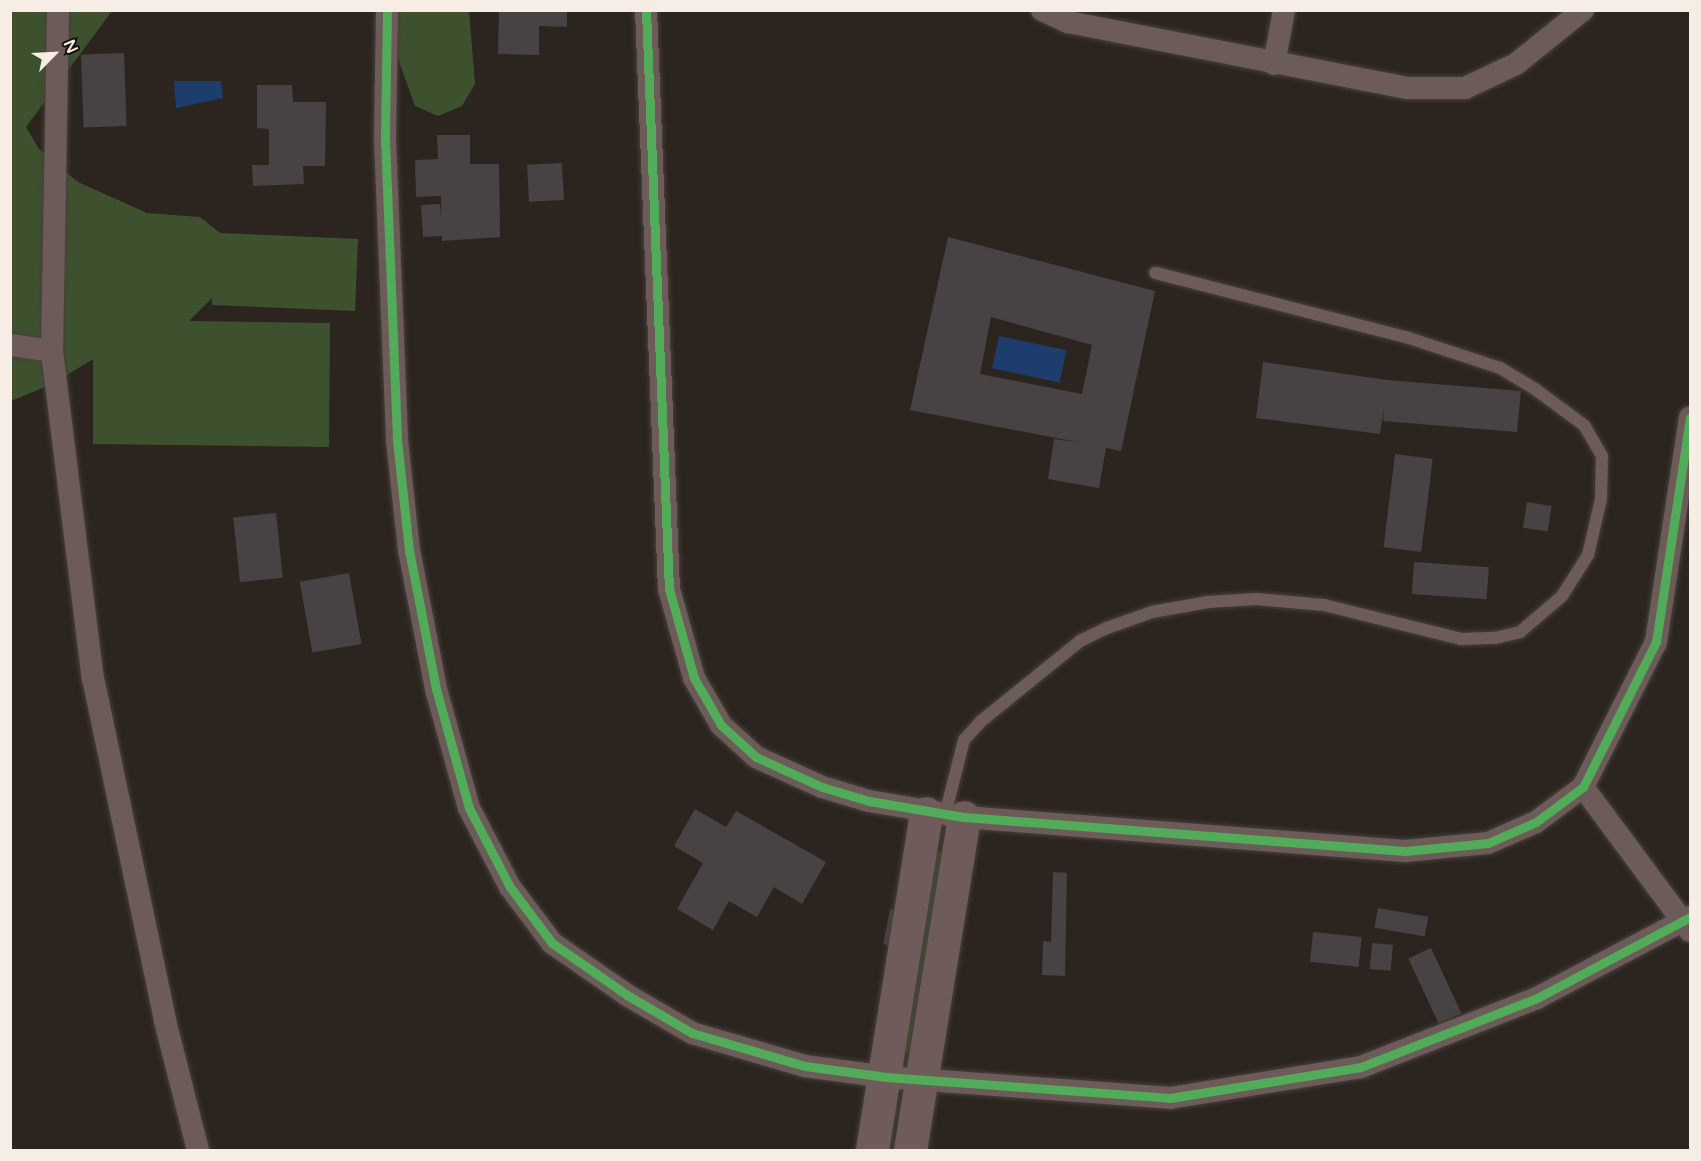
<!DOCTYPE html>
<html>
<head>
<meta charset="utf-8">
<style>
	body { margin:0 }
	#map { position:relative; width:1701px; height:1161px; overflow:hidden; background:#2c251f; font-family:"Varela Round",sans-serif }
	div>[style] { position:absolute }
	.green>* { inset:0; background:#3e512e }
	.water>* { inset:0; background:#1d3e6c; transform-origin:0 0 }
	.building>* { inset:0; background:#474243; transform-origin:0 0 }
	.roads { filter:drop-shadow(0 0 2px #47413c) drop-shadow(0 0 2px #47413c) }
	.lane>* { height:12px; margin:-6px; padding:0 6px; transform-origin:6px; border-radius:6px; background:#6c5b59 }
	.street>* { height:22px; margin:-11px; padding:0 11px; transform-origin:11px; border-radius:11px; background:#6c5b59 }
	.secondary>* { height:33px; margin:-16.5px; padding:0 16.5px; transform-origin:16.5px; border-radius:16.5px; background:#6f5c5a }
	.cycleway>* { height:9px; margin:-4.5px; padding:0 4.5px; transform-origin:4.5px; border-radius:4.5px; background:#51ab58 }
	span { translate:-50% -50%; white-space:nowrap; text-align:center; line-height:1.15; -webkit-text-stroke:5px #15100a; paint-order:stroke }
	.frame { position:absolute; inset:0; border:12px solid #f6ede5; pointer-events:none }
	.north { position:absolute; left:24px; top:24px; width:60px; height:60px; -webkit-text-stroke:4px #15100a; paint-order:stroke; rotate:66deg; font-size:16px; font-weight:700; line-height:24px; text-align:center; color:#f6ede5 }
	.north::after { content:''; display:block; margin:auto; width:21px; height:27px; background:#f6ede5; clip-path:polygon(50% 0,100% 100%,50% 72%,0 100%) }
</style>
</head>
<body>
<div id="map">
	<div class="green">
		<i style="clip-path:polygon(11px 11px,112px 11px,26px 127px,39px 149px,78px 182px,147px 213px,200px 217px,220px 233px,358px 239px,355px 311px,212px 305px,212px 298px,189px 321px,330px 323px,329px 447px,93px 444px,93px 359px,52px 384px,11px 401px)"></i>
		<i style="clip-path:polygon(381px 11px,469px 11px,475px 84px,462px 106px,438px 116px,415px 106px)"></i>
		<i style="clip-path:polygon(936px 850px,942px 852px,910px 1052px,906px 1054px,903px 1053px)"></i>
	</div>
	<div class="water">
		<i style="clip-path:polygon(174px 81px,221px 81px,223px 98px,176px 108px)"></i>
		<i style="left:999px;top:336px;width:69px;height:33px;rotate:12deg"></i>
	</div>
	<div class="building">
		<i style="clip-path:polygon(499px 10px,567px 10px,567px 27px,539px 26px,539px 55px,498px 54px)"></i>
		<i style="left:124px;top:53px;width:73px;height:43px;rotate:88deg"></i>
		<i style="clip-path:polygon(257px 85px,292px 85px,293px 102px,326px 102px,325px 166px,303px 166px,304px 184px,253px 186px,252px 165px,269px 165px,269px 129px,257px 128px)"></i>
		<i style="clip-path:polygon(437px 135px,470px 135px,470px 164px,499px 164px,500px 237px,442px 241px,442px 236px,423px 237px,421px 205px,440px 204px,441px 217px,441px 196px,416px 197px,415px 160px,438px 159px)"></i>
		<i style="left:562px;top:163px;width:37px;height:35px;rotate:87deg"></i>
		<i style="clip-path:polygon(evenodd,948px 237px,1155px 291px,1121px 451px,1106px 448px,1099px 488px,1048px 479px,1054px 439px,1082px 443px,910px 410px,948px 237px,991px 317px,1092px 345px,1082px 394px,980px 374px,991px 317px)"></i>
		<i style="clip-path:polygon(1263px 362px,1387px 380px,1521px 391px,1517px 432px,1383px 421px,1384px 407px,1380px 434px,1256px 418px)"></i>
		<i style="left:1395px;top:454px;width:38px;height:94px;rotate:7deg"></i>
		<i style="left:1527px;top:502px;width:25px;height:26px;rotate:9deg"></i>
		<i style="left:276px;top:513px;width:65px;height:43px;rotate:84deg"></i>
		<i style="left:1414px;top:562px;width:75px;height:32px;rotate:4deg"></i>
		<i style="left:349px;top:573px;width:72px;height:50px;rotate:80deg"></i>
		<i style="clip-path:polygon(695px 809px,726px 827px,736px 811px,826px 862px,802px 904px,774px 887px,757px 917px,729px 901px,713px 930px,677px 909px,703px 863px,674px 846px)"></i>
		<i style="clip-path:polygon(1053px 872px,1067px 873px,1065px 976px,1042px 975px,1043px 941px,1051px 942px)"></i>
		<i style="left:1378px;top:908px;width:51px;height:20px;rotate:10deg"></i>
		<i style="left:890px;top:909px;width:15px;height:36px;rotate:11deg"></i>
		<i style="left:1313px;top:932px;width:49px;height:30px;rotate:6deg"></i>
		<i style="left:1372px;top:943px;width:21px;height:26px;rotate:5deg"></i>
		<i style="left:1431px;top:948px;width:72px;height:25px;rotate:65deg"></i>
	</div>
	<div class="roads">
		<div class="lane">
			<i style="left:945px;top:815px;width:77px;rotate:-75.8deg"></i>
			<i style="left:964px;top:740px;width:24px;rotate:-48deg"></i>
			<i style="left:980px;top:722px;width:129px;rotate:-39deg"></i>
			<i style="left:1080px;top:641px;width:30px;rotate:-26deg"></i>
			<i style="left:1107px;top:628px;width:48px;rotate:-19.6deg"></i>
			<i style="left:1152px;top:612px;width:57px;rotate:-10.1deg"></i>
			<i style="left:1208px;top:602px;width:48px;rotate:-3.6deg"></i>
			<i style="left:1256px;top:599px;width:68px;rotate:5deg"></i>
			<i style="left:1324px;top:605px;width:141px;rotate:13.9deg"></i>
			<i style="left:1461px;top:639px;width:34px;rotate:-2deg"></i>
			<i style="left:1495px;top:638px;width:26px;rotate:-13deg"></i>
			<i style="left:1520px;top:632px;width:55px;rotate:-40.6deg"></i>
			<i style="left:1562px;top:596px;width:49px;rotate:-57.6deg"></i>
			<i style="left:1588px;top:555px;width:57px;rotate:-76.9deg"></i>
			<i style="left:1601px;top:499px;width:43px;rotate:-88.7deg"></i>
			<i style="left:1602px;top:456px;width:34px;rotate:-120deg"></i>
			<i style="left:1585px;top:426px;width:62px;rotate:-143.5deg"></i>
			<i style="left:1535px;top:389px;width:41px;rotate:-149deg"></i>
			<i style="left:1500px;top:368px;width:96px;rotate:-161.8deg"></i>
			<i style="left:1409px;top:338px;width:262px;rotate:-165.6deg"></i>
		</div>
		<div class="street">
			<i style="left:58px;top:10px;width:341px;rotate:91deg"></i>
			<i style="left:52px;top:351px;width:330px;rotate:82.9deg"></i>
			<i style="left:93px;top:678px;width:350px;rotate:78.1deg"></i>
			<i style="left:165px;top:1021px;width:133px;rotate:75.7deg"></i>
			<i style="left:387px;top:10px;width:129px;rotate:90.9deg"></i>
			<i style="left:385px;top:139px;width:301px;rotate:87.7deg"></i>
			<i style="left:397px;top:440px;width:111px;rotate:83.8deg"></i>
			<i style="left:409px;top:550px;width:142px;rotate:79deg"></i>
			<i style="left:436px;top:689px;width:123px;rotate:74.5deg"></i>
			<i style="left:469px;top:808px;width:89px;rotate:62.6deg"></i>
			<i style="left:510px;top:887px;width:70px;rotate:53.1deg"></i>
			<i style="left:552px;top:943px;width:91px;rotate:34.7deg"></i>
			<i style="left:627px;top:995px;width:75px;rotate:30.3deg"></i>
			<i style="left:692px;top:1033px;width:118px;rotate:16.3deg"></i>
			<i style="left:805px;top:1066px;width:82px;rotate:7.7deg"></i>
			<i style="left:886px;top:1077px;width:285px;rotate:4.2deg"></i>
			<i style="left:1170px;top:1098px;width:193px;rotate:-9.2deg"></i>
			<i style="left:1361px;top:1067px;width:189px;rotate:-21.4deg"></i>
			<i style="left:1537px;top:998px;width:173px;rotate:-27.9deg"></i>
			<i style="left:646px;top:10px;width:579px;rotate:87.73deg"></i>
			<i style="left:669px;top:589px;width:92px;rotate:74.3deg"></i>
			<i style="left:694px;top:678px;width:54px;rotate:60.1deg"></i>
			<i style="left:721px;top:725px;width:47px;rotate:42.4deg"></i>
			<i style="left:756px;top:757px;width:72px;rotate:24.4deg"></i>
			<i style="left:822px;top:787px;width:49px;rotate:16.6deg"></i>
			<i style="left:869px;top:801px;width:96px;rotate:9.6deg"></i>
			<i style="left:964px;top:817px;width:442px;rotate:4.4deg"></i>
			<i style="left:1405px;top:851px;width:83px;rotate:-5.5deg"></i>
			<i style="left:1488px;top:843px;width:52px;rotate:-23.6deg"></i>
			<i style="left:1536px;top:822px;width:59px;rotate:-36.7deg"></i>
			<i style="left:1583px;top:787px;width:162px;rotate:-63.3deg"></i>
			<i style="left:1656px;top:642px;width:227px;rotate:-81.4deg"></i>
			<i style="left:1042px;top:10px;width:29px;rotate:25deg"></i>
			<i style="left:1068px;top:22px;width:345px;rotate:11deg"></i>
			<i style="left:1407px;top:88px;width:58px"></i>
			<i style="left:1465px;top:88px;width:56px;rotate:-25.2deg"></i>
			<i style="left:1516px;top:64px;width:86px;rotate:-38.9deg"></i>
			<i style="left:1274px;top:64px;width:55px;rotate:-79.5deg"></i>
			<i style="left:10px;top:345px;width:42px;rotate:8.1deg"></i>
			<i style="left:1583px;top:787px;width:179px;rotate:53.4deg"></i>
		</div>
		<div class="secondary">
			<i style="left:872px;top:1150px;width:341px;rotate:-80.9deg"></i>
			<i style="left:910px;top:1150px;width:337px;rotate:-80.8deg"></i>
		</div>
	</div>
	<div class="cycleway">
		<i style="left:387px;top:10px;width:129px;rotate:90.9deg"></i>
		<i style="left:385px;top:139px;width:301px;rotate:87.7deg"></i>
		<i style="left:397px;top:440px;width:111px;rotate:83.8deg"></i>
		<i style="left:409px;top:550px;width:142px;rotate:79deg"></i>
		<i style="left:436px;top:689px;width:123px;rotate:74.5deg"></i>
		<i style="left:469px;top:808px;width:89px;rotate:62.6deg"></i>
		<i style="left:510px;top:887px;width:70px;rotate:53.1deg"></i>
		<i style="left:552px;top:943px;width:91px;rotate:34.7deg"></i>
		<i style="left:627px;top:995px;width:75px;rotate:30.3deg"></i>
		<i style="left:692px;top:1033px;width:118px;rotate:16.3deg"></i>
		<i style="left:805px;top:1066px;width:82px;rotate:7.7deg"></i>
		<i style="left:886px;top:1077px;width:285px;rotate:4.2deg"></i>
		<i style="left:1170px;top:1098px;width:193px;rotate:-9.2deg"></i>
		<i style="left:1361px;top:1067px;width:189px;rotate:-21.4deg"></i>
		<i style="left:1537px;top:998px;width:173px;rotate:-27.9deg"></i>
		<i style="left:646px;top:10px;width:579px;rotate:87.73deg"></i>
		<i style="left:669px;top:589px;width:92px;rotate:74.3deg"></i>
		<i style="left:694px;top:678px;width:54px;rotate:60.1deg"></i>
		<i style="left:721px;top:725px;width:47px;rotate:42.4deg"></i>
		<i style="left:756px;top:757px;width:72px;rotate:24.4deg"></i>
		<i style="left:822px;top:787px;width:49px;rotate:16.6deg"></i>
		<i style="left:869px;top:801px;width:96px;rotate:9.6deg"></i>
		<i style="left:964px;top:817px;width:442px;rotate:4.4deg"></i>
		<i style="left:1405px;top:851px;width:83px;rotate:-5.5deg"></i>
		<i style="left:1488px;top:843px;width:52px;rotate:-23.6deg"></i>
		<i style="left:1536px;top:822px;width:59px;rotate:-36.7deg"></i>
		<i style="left:1583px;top:787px;width:162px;rotate:-63.3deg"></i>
		<i style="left:1656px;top:642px;width:227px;rotate:-81.4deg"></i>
	</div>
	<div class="frame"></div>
	<div class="north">N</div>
</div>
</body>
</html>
